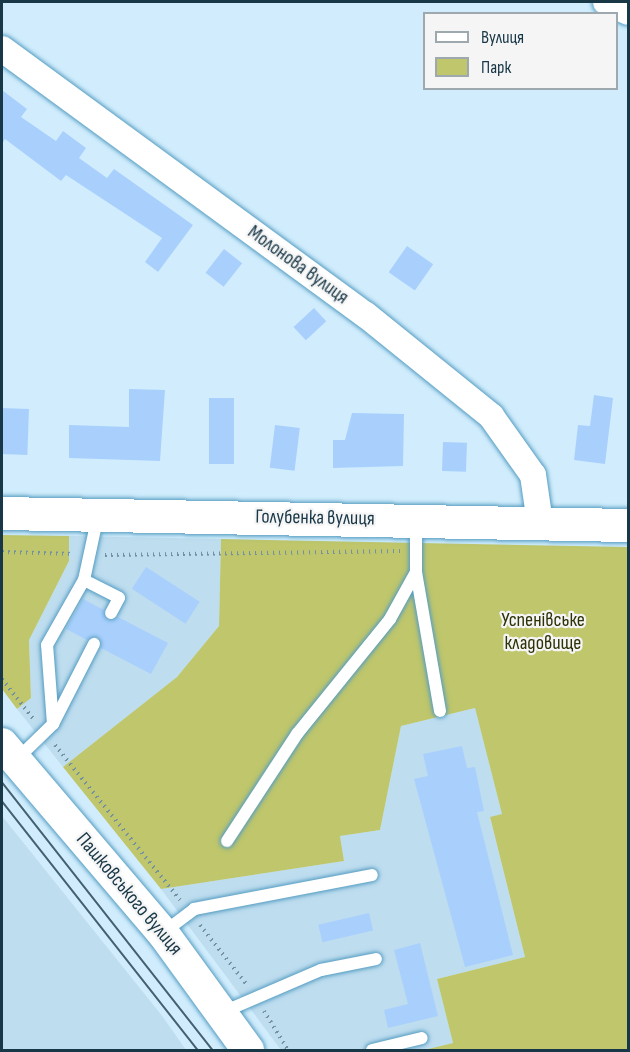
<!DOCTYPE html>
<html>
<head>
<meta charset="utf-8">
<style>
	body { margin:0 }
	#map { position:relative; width:630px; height:1052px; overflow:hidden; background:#d1edfd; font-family:"Sofia Sans Condensed",sans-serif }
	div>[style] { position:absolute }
	.built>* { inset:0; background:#beddef }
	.green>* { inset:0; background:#bfc66b }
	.building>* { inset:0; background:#a9d0fd; transform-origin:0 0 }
	.path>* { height:4px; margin-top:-2px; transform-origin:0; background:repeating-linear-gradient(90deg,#7391a1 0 1.5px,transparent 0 6px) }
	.roads { filter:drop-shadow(0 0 2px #549cc1) drop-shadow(0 0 2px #549cc1) }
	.service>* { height:12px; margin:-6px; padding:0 6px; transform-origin:6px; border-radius:6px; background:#fff }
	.minor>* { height:26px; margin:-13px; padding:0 13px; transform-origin:13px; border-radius:13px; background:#fff }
	.tertiary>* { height:32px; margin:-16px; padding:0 16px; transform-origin:16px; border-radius:16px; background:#fff }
	.trunk>* { height:33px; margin:-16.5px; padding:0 16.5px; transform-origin:16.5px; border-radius:16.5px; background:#fff }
	.tram>* { height:1.5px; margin:-0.75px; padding:0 0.75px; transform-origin:0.75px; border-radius:0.75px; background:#436171 }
	span { translate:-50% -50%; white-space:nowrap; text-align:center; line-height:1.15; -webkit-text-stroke:4.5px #f5f5f5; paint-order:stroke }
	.street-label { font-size:20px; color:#183747 }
	.park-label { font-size:20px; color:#2f3206 }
	.frame { position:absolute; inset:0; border:3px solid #183747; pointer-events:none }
	.legend { position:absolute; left:423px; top:12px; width:195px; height:78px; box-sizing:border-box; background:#f5f5f5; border:2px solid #9da9af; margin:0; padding:8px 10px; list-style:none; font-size:18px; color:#183747 }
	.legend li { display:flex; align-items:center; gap:12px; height:30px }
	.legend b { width:30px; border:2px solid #9da9af }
</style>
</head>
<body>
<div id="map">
	<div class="built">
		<i style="clip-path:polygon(69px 536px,221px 539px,219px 626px,177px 677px,63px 767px,17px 709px,31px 698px,29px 640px,69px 561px)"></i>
		<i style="clip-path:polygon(475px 708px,502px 814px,490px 818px,525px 957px,437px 979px,453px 1043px,424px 1050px,281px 1050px,161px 889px,344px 861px,340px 836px,380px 830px,401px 726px)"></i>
		<i style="clip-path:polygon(2px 816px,163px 1017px,186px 1050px,2px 1050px)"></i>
	</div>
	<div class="green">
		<i style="clip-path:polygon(2px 535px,69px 536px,69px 561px,29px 640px,31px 698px,17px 709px,2px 689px)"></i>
		<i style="clip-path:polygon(221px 539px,628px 547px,628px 1050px,424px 1050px,453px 1043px,437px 979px,525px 957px,490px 817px,502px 814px,475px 708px,401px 726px,380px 830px,340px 836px,344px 861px,161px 889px,63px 767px,177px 677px,219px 626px)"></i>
	</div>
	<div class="building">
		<i style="clip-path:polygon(2px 90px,27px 109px,21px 117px,56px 141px,63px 131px,86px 148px,79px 158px,107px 178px,114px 169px,193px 225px,158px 272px,145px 262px,162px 238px,66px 175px,61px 181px,5px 139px,2px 144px)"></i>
		<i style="left:407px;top:246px;width:32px;height:32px;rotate:35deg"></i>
		<i style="left:224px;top:249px;width:23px;height:30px;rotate:38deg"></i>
		<i style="left:314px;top:308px;width:18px;height:28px;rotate:47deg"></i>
		<i style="clip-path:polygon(129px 389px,165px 390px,160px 461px,69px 458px,69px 425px,129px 427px)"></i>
		<i style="clip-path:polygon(594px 395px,613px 398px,605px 464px,574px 460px,578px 425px,590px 426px)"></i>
		<i style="left:209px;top:398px;width:25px;height:66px"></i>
		<i style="left:2px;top:408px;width:27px;height:46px;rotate:2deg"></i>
		<i style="clip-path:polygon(352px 413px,404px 414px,403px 466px,333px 468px,333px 440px,345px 440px)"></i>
		<i style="left:275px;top:425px;width:25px;height:43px;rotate:7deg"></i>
		<i style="left:443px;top:442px;width:24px;height:29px;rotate:2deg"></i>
		<i style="left:146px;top:567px;width:64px;height:26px;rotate:33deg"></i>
		<i style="clip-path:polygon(83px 599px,104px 610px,108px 620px,118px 617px,168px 643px,151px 674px,101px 648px,98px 637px,87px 640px,66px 629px)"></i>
		<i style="clip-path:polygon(462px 746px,467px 768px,475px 767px,484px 811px,477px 812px,513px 955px,465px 967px,414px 779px,428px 776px,423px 754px)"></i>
		<i style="left:369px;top:913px;width:18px;height:52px;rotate:77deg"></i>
		<i style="clip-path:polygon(420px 943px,438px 1016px,388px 1028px,384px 1010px,408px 1004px,394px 950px)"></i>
	</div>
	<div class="path">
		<i style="left:2px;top:552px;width:72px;rotate:1.6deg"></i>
		<i style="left:105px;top:555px;width:295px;rotate:-0.8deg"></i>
		<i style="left:2px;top:679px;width:53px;rotate:51.8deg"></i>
		<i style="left:55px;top:745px;width:199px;rotate:51.1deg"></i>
		<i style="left:200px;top:925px;width:76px;rotate:51.9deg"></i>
		<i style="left:264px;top:1011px;width:46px;rotate:58.4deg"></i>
	</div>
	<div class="roads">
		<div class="service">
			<i style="left:416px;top:522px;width:50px;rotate:90deg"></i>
			<i style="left:416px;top:572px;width:141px;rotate:80.2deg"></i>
			<i style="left:84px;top:580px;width:39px;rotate:27deg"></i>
			<i style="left:119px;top:598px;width:17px;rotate:118deg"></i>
			<i style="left:53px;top:724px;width:79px;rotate:-94.3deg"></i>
			<i style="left:47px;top:645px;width:75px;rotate:-60.4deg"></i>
			<i style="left:84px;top:580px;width:66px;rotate:-77.8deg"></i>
			<i style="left:16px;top:760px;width:52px;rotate:-44.2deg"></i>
			<i style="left:53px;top:724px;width:90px;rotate:-62.9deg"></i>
			<i style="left:227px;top:841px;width:128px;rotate:-56.8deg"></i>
			<i style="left:297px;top:734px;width:148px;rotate:-51deg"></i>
			<i style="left:390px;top:619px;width:54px;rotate:-61deg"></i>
			<i style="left:164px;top:932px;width:38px;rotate:-37deg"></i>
			<i style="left:194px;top:909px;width:181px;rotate:-10.8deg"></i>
			<i style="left:223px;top:1012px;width:107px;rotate:-23.2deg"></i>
			<i style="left:321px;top:970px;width:56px;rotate:-11.3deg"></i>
			<i style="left:372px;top:1050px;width:51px;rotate:-13.5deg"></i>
		</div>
		<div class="minor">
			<i style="left:606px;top:2px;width:24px;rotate:24deg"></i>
			<i style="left:2px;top:49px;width:451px;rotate:36.2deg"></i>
			<i style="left:366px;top:315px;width:161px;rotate:38.9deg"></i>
			<i style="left:491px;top:416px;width:72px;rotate:54.6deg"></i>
			<i style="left:533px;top:475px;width:49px;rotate:81.7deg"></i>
		</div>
		<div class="tertiary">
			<i style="left:2px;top:744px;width:248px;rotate:49.6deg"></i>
			<i style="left:163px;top:933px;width:145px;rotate:54deg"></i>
		</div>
		<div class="trunk">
			<i style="left:2px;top:513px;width:626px;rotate:1.1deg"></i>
		</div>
	</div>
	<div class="tram">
		<i style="left:2px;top:782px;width:341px;rotate:51.8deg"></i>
		<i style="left:2px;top:801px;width:317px;rotate:51.8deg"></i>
	</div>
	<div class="street-label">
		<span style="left:298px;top:265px;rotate:36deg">Молонова вулиця</span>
		<span style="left:315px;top:518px;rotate:1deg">Голубенка вулиця</span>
		<span style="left:129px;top:894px;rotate:50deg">Пашковського вулиця</span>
	</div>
	<div class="park-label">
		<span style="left:543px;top:632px">Успенівське<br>кладовище</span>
	</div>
	<div class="frame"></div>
	<ul class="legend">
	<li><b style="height:8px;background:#fff"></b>Вулиця</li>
	<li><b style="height:16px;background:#bfc66b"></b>Парк</li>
	</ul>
</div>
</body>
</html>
